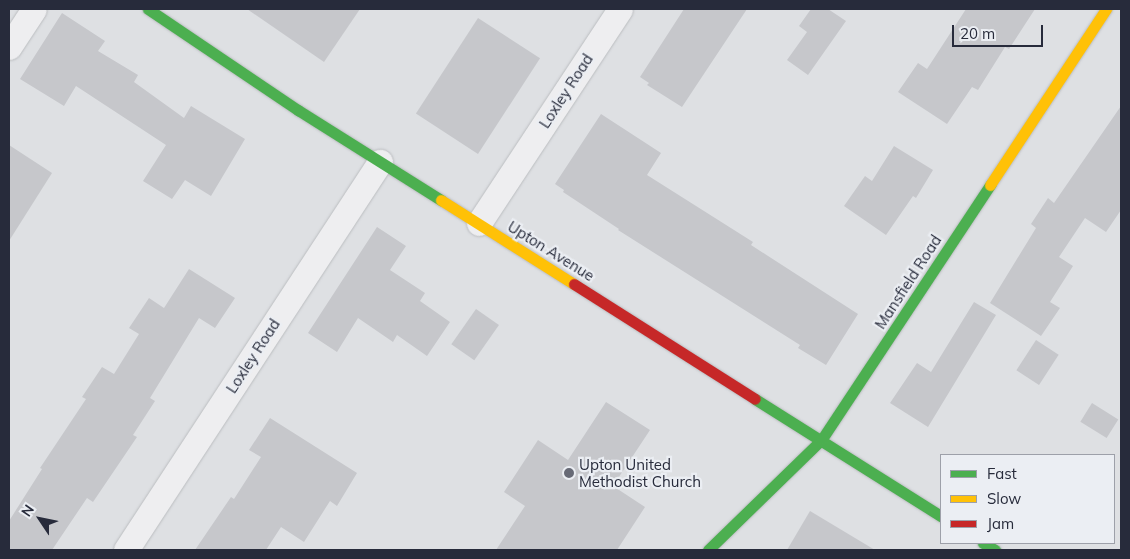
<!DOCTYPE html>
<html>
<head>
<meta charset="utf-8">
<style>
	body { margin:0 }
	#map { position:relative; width:1130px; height:559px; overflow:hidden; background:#dee0e3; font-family:Mulish,sans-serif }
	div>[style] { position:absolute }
	.building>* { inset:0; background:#c6c7cb; transform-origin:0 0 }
	.roads { filter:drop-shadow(0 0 1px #bbbdc0) drop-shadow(0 0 1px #bbbdc0) }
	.street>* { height:25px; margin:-12.5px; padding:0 12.5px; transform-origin:12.5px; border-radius:12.5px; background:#eeeef0 }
	.fast>* { height:11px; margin:-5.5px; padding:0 5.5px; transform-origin:5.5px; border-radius:5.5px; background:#4caf50 }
	.slow>* { height:11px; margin:-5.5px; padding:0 5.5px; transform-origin:5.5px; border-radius:5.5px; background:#ffc107 }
	.jam>* { height:11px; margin:-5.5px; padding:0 5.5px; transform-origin:5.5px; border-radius:5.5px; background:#c62828 }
	.dots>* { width:14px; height:14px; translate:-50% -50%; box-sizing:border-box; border:2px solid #ebeef3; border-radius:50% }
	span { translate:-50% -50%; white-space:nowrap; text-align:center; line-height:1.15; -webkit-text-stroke:4.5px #ebeef3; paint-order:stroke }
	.street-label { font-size:15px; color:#272b3b }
	.poi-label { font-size:15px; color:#272b3b }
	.left { translate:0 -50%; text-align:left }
	.frame { position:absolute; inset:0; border:10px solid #272b3b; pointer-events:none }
	.legend { position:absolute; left:940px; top:454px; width:175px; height:90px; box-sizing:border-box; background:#ebeef3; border:1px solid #9da0a9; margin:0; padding:6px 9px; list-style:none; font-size:15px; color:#272b3b }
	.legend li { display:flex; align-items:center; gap:10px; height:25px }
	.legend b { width:25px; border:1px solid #9da0a9 }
	.north { position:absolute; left:15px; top:494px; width:50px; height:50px; -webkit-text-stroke:4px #ebeef3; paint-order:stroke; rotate:304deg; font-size:14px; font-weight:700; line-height:20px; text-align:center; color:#272b3b }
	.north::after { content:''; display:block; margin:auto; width:18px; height:22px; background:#272b3b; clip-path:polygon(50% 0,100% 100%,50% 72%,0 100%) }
	.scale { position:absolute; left:952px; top:25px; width:91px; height:22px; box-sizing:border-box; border:2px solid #272b3b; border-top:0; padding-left:6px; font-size:15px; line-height:18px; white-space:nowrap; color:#272b3b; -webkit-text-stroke:4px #ebeef3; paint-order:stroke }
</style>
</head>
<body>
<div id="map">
	<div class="building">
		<i style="clip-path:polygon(247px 9px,360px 9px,324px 62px)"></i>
		<i style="clip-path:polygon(684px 9px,747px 9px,682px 107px,647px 85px,649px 83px,640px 77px)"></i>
		<i style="clip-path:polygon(811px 9px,828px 9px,846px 21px,808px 75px,787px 60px,807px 32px,799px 26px)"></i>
		<i style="clip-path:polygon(966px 9px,1035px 9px,1009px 49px,1005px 47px,978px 90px,972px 87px,947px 124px,898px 92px,918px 63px,927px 69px)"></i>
		<i style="clip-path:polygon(62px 13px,105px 41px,98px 51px,138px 75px,134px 82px,184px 118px,191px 106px,245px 139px,211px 196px,185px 180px,172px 199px,143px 181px,166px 145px,76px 86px,64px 106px,20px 79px)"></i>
		<i style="left:478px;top:18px;width:74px;height:114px;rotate:33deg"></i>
		<i style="clip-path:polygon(1121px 106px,1121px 210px,1106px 232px,1085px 218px,1059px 257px,1073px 266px,1050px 302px,1060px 308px,1041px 336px,990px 303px,1036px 228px,1031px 224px,1048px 198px,1054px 203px)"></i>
		<i style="clip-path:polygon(601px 114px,661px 153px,647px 175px,753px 242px,751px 245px,858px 314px,826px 365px,798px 348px,800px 345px,618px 230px,619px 229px,563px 192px,564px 190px,555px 184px)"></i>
		<i style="clip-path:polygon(9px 145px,52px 173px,9px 241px)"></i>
		<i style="clip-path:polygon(894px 146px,933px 170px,916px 198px,913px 196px,886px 235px,844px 206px,865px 176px,872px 181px)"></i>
		<i style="clip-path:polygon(377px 227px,406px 246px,390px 270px,425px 293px,420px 301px,450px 322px,427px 356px,397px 335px,393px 342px,358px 318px,337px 352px,308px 333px)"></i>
		<i style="clip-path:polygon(189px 269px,235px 298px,215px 328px,199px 318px,150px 398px,155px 401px,133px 435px,137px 437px,93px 502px,87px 498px,52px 550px,9px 550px,9px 521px,42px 469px,40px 468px,86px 399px,82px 397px,102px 367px,114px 374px,139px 334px,129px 328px,149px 298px,164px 308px)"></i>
		<i style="clip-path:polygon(974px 302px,996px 315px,928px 427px,890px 403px,917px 363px,931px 372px)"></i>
		<i style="left:476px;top:309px;width:28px;height:43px;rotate:35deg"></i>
		<i style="left:1036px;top:340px;width:27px;height:36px;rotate:33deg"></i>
		<i style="clip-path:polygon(606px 402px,650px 430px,613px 486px,645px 507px,617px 550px,496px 550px,525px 506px,504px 492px,538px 440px,568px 460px)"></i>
		<i style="left:1092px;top:403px;width:31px;height:22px;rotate:32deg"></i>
		<i style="clip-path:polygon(270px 418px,357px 473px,337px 506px,330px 501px,304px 542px,281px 527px,266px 550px,195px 550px,231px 497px,234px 499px,261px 457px,249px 450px)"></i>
		<i style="clip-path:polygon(810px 511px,875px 550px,787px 550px)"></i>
	</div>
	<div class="roads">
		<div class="street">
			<i style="left:9px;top:47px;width:45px;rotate:-56.7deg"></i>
			<i style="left:479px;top:223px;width:256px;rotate:-56.6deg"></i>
			<i style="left:126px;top:550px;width:464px;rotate:-56.8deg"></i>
		</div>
		<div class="fast">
			<i style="left:148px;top:9px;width:181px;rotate:34deg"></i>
			<i style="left:298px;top:110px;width:169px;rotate:32.2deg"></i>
			<i style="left:755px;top:399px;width:220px;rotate:32.2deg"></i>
			<i style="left:983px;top:543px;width:14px;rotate:30deg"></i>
			<i style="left:708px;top:550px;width:159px;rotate:-44.2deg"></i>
			<i style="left:822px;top:439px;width:305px;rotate:-56.5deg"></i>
		</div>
		<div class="slow">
			<i style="left:990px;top:185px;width:211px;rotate:-56.6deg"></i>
			<i style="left:441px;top:200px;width:157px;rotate:32.3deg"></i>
		</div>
		<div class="jam">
			<i style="left:574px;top:284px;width:214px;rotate:32.4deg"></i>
		</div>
	</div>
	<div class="dots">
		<i style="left:569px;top:473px;background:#676a76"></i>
	</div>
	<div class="street-label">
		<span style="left:566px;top:91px;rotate:-57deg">Loxley Road</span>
		<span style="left:551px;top:251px;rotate:32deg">Upton Avenue</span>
		<span style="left:908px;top:282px;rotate:-57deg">Mansfield Road</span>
		<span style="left:253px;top:356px;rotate:-57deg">Loxley Road</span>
	</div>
	<div class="poi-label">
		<span class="left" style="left:579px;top:473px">Upton United<br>Methodist Church</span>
	</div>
	<div class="frame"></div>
	<ul class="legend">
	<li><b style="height:6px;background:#4caf50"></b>Fast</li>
	<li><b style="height:6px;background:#ffc107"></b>Slow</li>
	<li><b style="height:6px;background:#c62828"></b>Jam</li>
	</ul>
	<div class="north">N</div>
	<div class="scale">20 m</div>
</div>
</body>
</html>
